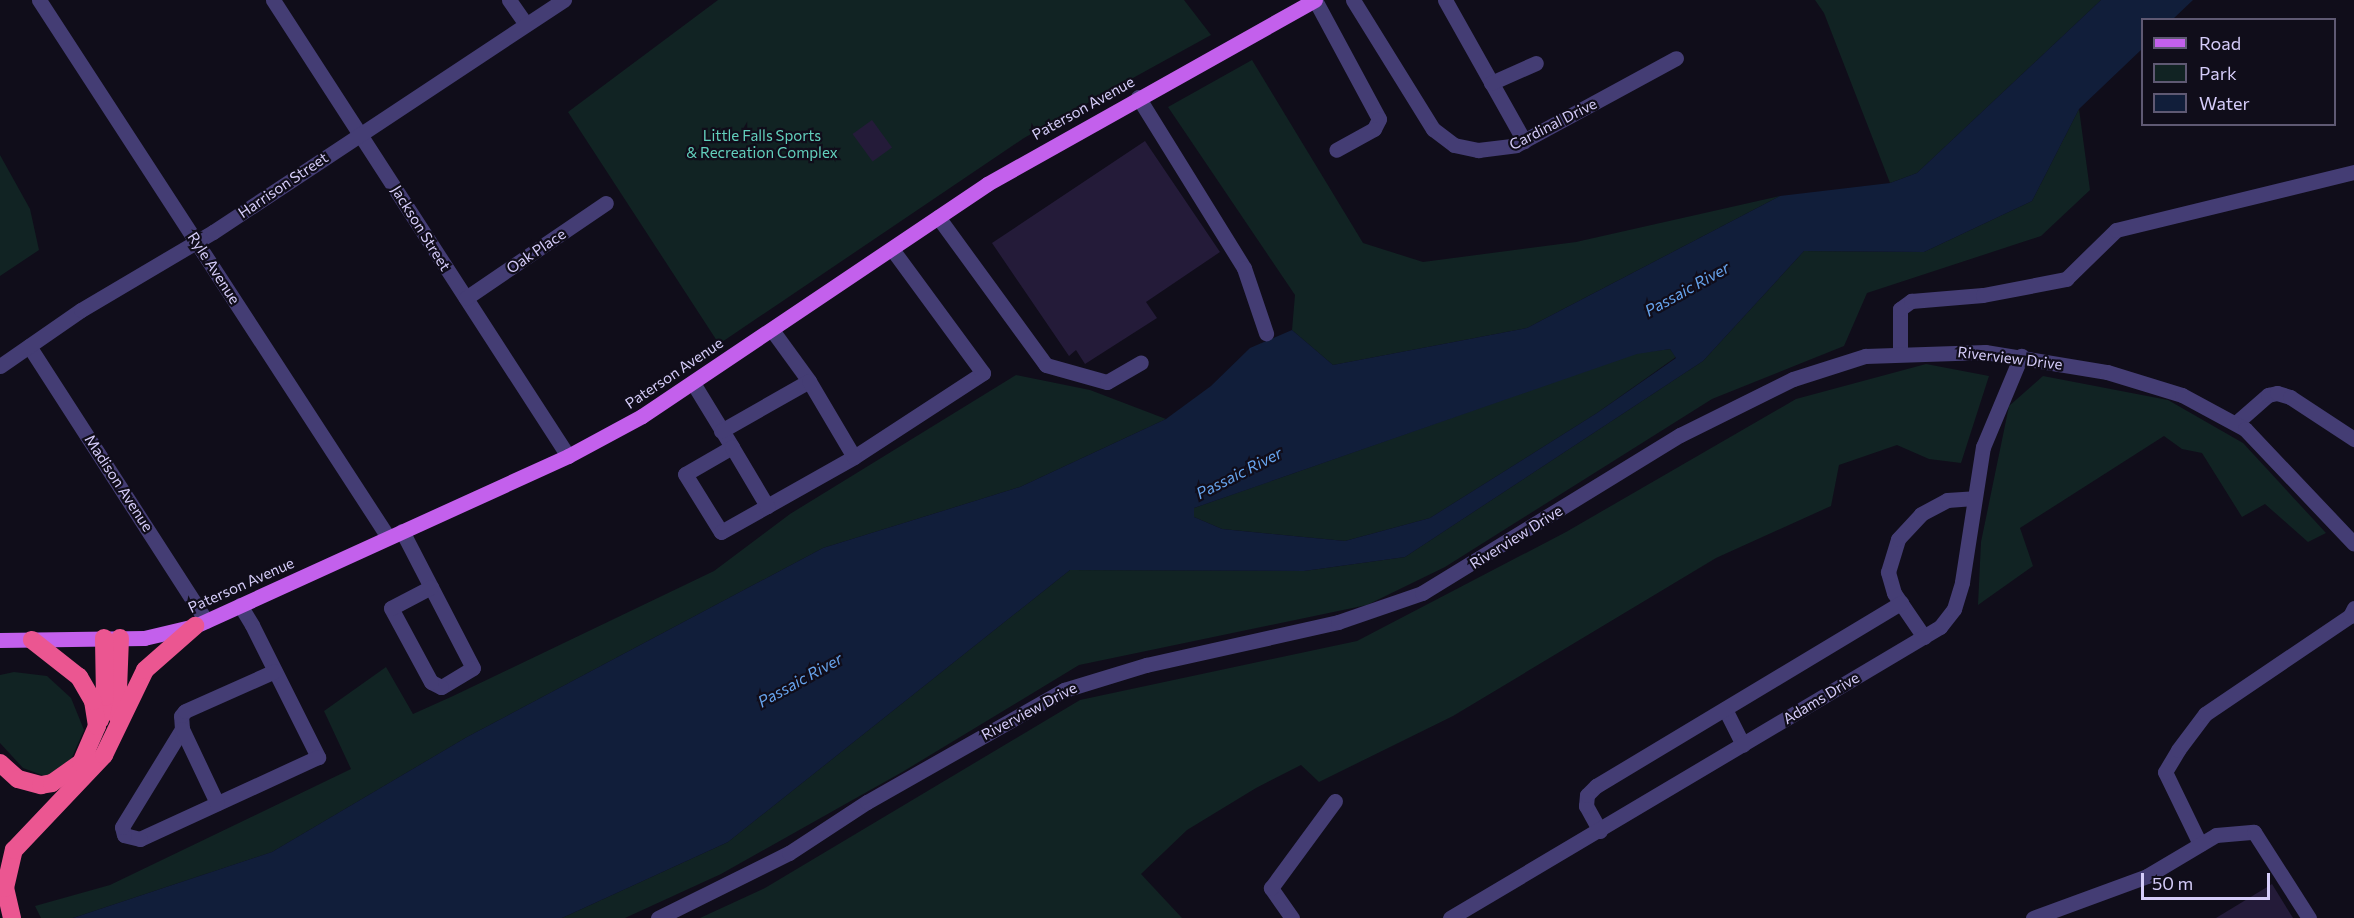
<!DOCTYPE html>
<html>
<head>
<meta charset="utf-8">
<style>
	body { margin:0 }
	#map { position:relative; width:2354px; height:918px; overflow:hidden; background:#100d1a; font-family:Commissioner,sans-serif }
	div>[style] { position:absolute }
	.green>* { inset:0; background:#112323 }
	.water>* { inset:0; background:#111e3a }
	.building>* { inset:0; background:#241b39; transform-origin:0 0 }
	.minor>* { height:15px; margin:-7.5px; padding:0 7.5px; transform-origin:7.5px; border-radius:7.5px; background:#443d74 }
	.major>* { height:15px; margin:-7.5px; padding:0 7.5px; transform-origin:7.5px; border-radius:7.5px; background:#c360ec }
	.highway>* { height:18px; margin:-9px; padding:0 9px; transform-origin:9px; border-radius:9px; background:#eb5691 }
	span { translate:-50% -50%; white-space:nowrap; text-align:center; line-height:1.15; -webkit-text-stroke:4.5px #100d1a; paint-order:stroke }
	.street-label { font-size:15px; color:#d5ccf9 }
	.park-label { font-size:15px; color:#62cfbc }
	.water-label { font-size:16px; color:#67a4ed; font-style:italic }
	.legend { position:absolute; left:2141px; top:18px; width:195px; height:108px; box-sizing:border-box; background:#100d1a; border:2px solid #5f5973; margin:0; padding:8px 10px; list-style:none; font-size:18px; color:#d5ccf9 }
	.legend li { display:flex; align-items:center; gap:12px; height:30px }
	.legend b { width:30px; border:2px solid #5f5973 }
	.scale { position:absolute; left:2141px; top:873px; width:129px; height:27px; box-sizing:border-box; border:3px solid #d5ccf9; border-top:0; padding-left:8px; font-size:18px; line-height:21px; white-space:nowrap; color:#d5ccf9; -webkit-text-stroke:4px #100d1a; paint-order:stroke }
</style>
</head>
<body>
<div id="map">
	<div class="green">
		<i style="clip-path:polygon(718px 0,1184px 0,1211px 35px,1024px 138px,719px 344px,568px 112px)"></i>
		<i style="clip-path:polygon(1815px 0,2101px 0,1917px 173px,1890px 183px,1824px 13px)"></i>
		<i style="clip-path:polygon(1252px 60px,1363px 243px,1423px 262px,1576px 242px,1780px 196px,1527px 328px,1333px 365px,1292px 330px,1295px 295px,1168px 107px)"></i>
		<i style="clip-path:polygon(2079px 109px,2090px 190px,2041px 236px,1867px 293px,1844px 346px,1712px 399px,1445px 567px,1367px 605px,1079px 665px,904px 771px,721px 874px,625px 918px,562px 918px,728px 842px,1070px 570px,1304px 571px,1405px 557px,1703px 361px,1804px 251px,1924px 252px,2032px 201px)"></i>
		<i style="clip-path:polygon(0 155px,30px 209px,39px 250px,0 276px)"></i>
		<i style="clip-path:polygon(1670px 349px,1676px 357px,1597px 413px,1430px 518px,1345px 541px,1222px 529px,1194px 517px,1194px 508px,1637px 353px)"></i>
		<i style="clip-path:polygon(1926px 364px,1989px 376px,1961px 463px,1929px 459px,1897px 445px,1839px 465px,1831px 506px,1716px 558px,1453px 716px,1319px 782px,1301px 765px,1256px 788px,1187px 830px,1141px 874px,1182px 918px,700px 918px,765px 888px,1080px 700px,1357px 641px,1566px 532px,1796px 399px)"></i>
		<i style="clip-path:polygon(1016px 375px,1090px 390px,1166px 419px,1020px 487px,823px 548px,467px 737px,272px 852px,73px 918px,41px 918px,35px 906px,110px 885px,351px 769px,324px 711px,386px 667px,413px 714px,453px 696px,714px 571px,790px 514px)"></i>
		<i style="clip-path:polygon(2043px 376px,2168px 400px,2243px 443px,2326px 533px,2308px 542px,2265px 504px,2242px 517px,2202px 453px,2182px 449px,2164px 436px,2020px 528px,2033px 566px,1978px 605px,1981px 542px,2009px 406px)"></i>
		<i style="clip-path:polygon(14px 672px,47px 676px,71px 698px,84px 730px,69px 764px,50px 778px,23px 768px,0 743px,0 675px)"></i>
	</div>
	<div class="water">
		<i style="clip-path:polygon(evenodd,2101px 0,2193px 0,2173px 19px,2142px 20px,2142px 49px,2079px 109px,2032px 201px,1924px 252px,1804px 251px,1703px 361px,1405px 557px,1304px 571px,1070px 570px,728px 842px,562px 918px,73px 918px,272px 852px,467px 737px,823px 548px,1020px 487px,1166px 419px,1211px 386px,1250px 348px,1292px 330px,1333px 365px,1527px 328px,1780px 196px,1890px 183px,1917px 173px,2101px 0,1670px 349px,1676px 358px,1597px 413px,1430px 518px,1345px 541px,1222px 529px,1194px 517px,1194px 508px,1637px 354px,1670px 349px)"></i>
	</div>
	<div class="building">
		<i style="left:872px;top:120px;width:34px;height:24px;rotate:54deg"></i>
		<i style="clip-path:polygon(1145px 141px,1220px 252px,1146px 302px,1157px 318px,1085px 364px,1076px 350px,1069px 356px,992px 243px)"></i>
		<i style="clip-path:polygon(2272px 884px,2293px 918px,2216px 918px)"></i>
	</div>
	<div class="minor">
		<i style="left:39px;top:0;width:640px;rotate:56.98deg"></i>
		<i style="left:273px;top:0;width:543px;rotate:57.1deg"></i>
		<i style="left:509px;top:0;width:29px;rotate:55deg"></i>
		<i style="left:1315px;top:0;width:135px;rotate:61.7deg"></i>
		<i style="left:1379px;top:119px;width:11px;rotate:117deg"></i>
		<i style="left:1374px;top:129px;width:43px;rotate:151.1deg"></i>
		<i style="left:1353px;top:0;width:152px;rotate:58.2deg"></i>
		<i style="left:1433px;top:129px;width:26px;rotate:37deg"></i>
		<i style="left:1454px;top:145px;width:25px;rotate:12deg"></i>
		<i style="left:1478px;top:150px;width:38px;rotate:-7deg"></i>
		<i style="left:1516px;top:145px;width:182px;rotate:-28.5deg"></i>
		<i style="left:1445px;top:0;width:162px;rotate:60.7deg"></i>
		<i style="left:1491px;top:83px;width:49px;rotate:-24deg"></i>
		<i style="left:1138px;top:97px;width:201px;rotate:58.2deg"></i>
		<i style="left:1244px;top:268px;width:69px;rotate:71.3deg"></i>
		<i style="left:938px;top:217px;width:183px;rotate:53.9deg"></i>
		<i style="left:1046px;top:365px;width:63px;rotate:15.6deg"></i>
		<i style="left:1107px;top:382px;width:39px;rotate:-30deg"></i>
		<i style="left:466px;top:298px;width:169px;rotate:-34.2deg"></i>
		<i style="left:772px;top:330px;width:63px;rotate:54deg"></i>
		<i style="left:29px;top:346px;width:327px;rotate:57.2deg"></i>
		<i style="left:1900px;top:352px;width:43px;rotate:-90deg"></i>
		<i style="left:1900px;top:309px;width:14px;rotate:-36deg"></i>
		<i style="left:1911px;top:301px;width:72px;rotate:-4.8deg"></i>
		<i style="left:1983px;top:295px;width:85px;rotate:-10.9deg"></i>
		<i style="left:2066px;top:279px;width:70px;rotate:-44.4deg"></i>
		<i style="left:2116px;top:230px;width:245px;rotate:-13.7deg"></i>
		<i style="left:0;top:366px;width:98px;rotate:-34.7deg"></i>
		<i style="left:81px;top:310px;width:153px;rotate:-30.6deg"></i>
		<i style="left:213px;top:232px;width:421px;rotate:-33.5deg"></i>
		<i style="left:693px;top:383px;width:75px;rotate:58.6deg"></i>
		<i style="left:732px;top:447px;width:54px;rotate:150.1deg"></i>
		<i style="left:685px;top:474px;width:68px;rotate:58.2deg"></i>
		<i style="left:721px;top:532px;width:153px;rotate:-29.4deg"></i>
		<i style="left:854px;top:457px;width:154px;rotate:-33.1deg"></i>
		<i style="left:983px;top:373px;width:154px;rotate:-126.3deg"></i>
		<i style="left:2236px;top:423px;width:43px;rotate:-41.2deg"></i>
		<i style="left:2268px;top:395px;width:9px;rotate:-13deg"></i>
		<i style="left:2277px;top:393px;width:14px;rotate:17deg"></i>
		<i style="left:2290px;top:397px;width:77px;rotate:33.3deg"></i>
		<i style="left:721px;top:431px;width:101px;rotate:-29.6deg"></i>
		<i style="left:809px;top:381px;width:88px;rotate:59.4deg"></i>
		<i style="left:732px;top:447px;width:69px;rotate:59.3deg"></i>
		<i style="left:402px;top:531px;width:63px;rotate:62.6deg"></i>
		<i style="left:431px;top:587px;width:91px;rotate:62.6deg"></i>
		<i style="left:473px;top:668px;width:37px;rotate:149deg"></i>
		<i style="left:441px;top:687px;width:11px;rotate:-153deg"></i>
		<i style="left:431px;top:682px;width:84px;rotate:-118.4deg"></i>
		<i style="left:391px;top:608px;width:45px;rotate:-27.7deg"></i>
		<i style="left:240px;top:605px;width:23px;rotate:59deg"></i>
		<i style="left:252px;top:625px;width:148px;rotate:63.4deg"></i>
		<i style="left:318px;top:757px;width:196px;rotate:155.3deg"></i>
		<i style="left:140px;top:839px;width:16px;rotate:-166deg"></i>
		<i style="left:124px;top:835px;width:8px;rotate:-104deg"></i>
		<i style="left:122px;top:827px;width:115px;rotate:-58.5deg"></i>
		<i style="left:182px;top:729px;width:13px;rotate:-94deg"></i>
		<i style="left:181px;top:716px;width:6px;rotate:-51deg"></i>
		<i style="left:185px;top:711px;width:98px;rotate:-24deg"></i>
		<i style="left:1924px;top:637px;width:53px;rotate:-124.3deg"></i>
		<i style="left:1894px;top:593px;width:22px;rotate:-106deg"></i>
		<i style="left:1888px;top:572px;width:34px;rotate:-73deg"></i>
		<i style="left:1898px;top:539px;width:34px;rotate:-47deg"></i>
		<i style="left:1921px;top:514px;width:30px;rotate:-28deg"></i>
		<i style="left:1947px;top:500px;width:27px;rotate:-4deg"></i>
		<i style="left:1725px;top:709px;width:40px;rotate:63.4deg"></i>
		<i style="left:182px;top:729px;width:82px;rotate:64.7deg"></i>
		<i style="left:1600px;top:831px;width:29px;rotate:-119deg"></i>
		<i style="left:1586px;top:806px;width:11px;rotate:-85deg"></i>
		<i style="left:1587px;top:795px;width:13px;rotate:-45deg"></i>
		<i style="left:1596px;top:786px;width:356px;rotate:-31deg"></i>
		<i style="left:2200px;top:844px;width:80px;rotate:-115.9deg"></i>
		<i style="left:2165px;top:772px;width:26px;rotate:-59deg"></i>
		<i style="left:2178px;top:750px;width:45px;rotate:-53.1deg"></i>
		<i style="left:2205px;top:714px;width:175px;rotate:-34.1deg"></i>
		<i style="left:2350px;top:616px;width:9px;rotate:-63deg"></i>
		<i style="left:658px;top:918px;width:146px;rotate:-26.4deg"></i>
		<i style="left:789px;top:853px;width:93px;rotate:-33.2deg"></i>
		<i style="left:867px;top:802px;width:227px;rotate:-29.6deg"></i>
		<i style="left:1064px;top:690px;width:86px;rotate:-17deg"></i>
		<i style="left:1146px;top:665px;width:197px;rotate:-12.6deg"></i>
		<i style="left:1338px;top:622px;width:89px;rotate:-19deg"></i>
		<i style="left:1422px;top:593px;width:303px;rotate:-31.5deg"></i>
		<i style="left:1680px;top:435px;width:126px;rotate:-26.4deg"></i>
		<i style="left:1793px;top:379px;width:76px;rotate:-17.7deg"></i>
		<i style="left:1865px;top:356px;width:120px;rotate:-1.9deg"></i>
		<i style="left:1985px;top:352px;width:124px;rotate:9.3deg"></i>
		<i style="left:2107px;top:372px;width:78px;rotate:17deg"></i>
		<i style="left:2182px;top:395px;width:72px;rotate:28.4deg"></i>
		<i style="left:2245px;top:429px;width:158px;rotate:46.5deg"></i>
		<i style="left:1292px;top:918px;width:37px;rotate:-125deg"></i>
		<i style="left:1271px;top:888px;width:108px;rotate:-53.7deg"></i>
		<i style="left:1450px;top:918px;width:570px;rotate:-30.71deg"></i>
		<i style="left:1940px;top:627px;width:23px;rotate:-52deg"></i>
		<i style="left:1954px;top:609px;width:28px;rotate:-73deg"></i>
		<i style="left:1962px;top:582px;width:137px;rotate:-81.2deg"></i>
		<i style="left:1983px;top:447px;width:99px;rotate:-67.3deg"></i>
		<i style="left:2033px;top:918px;width:121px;rotate:-20.2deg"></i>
		<i style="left:2147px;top:876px;width:80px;rotate:-30.7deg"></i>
		<i style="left:2216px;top:835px;width:38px;rotate:-5deg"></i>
		<i style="left:2254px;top:832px;width:102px;rotate:57.4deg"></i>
	</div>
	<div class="major">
		<i style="left:0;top:640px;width:144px;rotate:-0.8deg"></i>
		<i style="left:144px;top:638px;width:52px;rotate:-13.2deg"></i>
		<i style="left:195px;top:626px;width:410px;rotate:-24.5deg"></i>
		<i style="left:568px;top:456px;width:84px;rotate:-28.4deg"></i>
		<i style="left:642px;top:416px;width:416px;rotate:-33.9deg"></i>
		<i style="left:987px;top:184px;width:376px;rotate:-29.3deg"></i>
	</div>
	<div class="highway">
		<i style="left:117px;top:716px;width:78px;rotate:-87.8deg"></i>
		<i style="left:100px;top:720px;width:24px;rotate:-78deg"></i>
		<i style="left:105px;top:697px;width:59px;rotate:-91deg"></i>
		<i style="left:0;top:763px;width:24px;rotate:42deg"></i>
		<i style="left:18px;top:779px;width:24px;rotate:15deg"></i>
		<i style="left:41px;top:785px;width:11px;rotate:-10deg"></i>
		<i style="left:52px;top:783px;width:35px;rotate:-35deg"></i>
		<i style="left:81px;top:763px;width:40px;rotate:-66.6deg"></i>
		<i style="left:97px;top:726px;width:25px;rotate:-99deg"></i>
		<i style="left:93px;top:701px;width:28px;rotate:-120deg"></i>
		<i style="left:79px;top:677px;width:60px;rotate:-141.8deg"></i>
		<i style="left:12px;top:918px;width:31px;rotate:-103deg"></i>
		<i style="left:5px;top:888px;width:39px;rotate:-77deg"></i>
		<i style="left:14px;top:850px;width:131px;rotate:-46.5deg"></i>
		<i style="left:104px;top:755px;width:94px;rotate:-64.2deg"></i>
		<i style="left:145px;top:670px;width:67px;rotate:-41.3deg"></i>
	</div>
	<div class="street-label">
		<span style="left:1083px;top:108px;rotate:-29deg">Paterson Avenue</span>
		<span style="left:1553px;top:124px;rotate:-27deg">Cardinal Drive</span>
		<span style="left:283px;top:185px;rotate:-34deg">Harrison Street</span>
		<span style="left:421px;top:228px;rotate:58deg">Jackson Street</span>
		<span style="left:536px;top:251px;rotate:-34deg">Oak Place</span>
		<span style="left:214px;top:268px;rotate:57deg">Ryle Avenue</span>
		<span style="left:2010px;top:358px;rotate:7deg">Riverview Drive</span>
		<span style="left:674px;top:373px;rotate:-34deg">Paterson Avenue</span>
		<span style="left:119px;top:483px;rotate:57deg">Madison Avenue</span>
		<span style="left:1516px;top:537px;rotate:-32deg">Riverview Drive</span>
		<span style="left:241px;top:585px;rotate:-24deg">Paterson Avenue</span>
		<span style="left:1821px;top:698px;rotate:-31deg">Adams Drive</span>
		<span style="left:1029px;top:711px;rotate:-28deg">Riverview Drive</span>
	</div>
	<div class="park-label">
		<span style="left:762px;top:144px">Little Falls Sports<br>&amp; Recreation Complex</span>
	</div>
	<div class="water-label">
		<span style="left:1687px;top:289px;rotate:-29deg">Passaic River</span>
		<span style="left:1239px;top:473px;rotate:-27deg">Passaic River</span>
		<span style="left:800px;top:680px;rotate:-29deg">Passaic River</span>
	</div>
	<ul class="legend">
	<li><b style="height:8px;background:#c360ec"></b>Road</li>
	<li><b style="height:16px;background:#112323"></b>Park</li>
	<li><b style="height:16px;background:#111e3a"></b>Water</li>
	</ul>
	<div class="scale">50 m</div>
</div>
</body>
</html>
